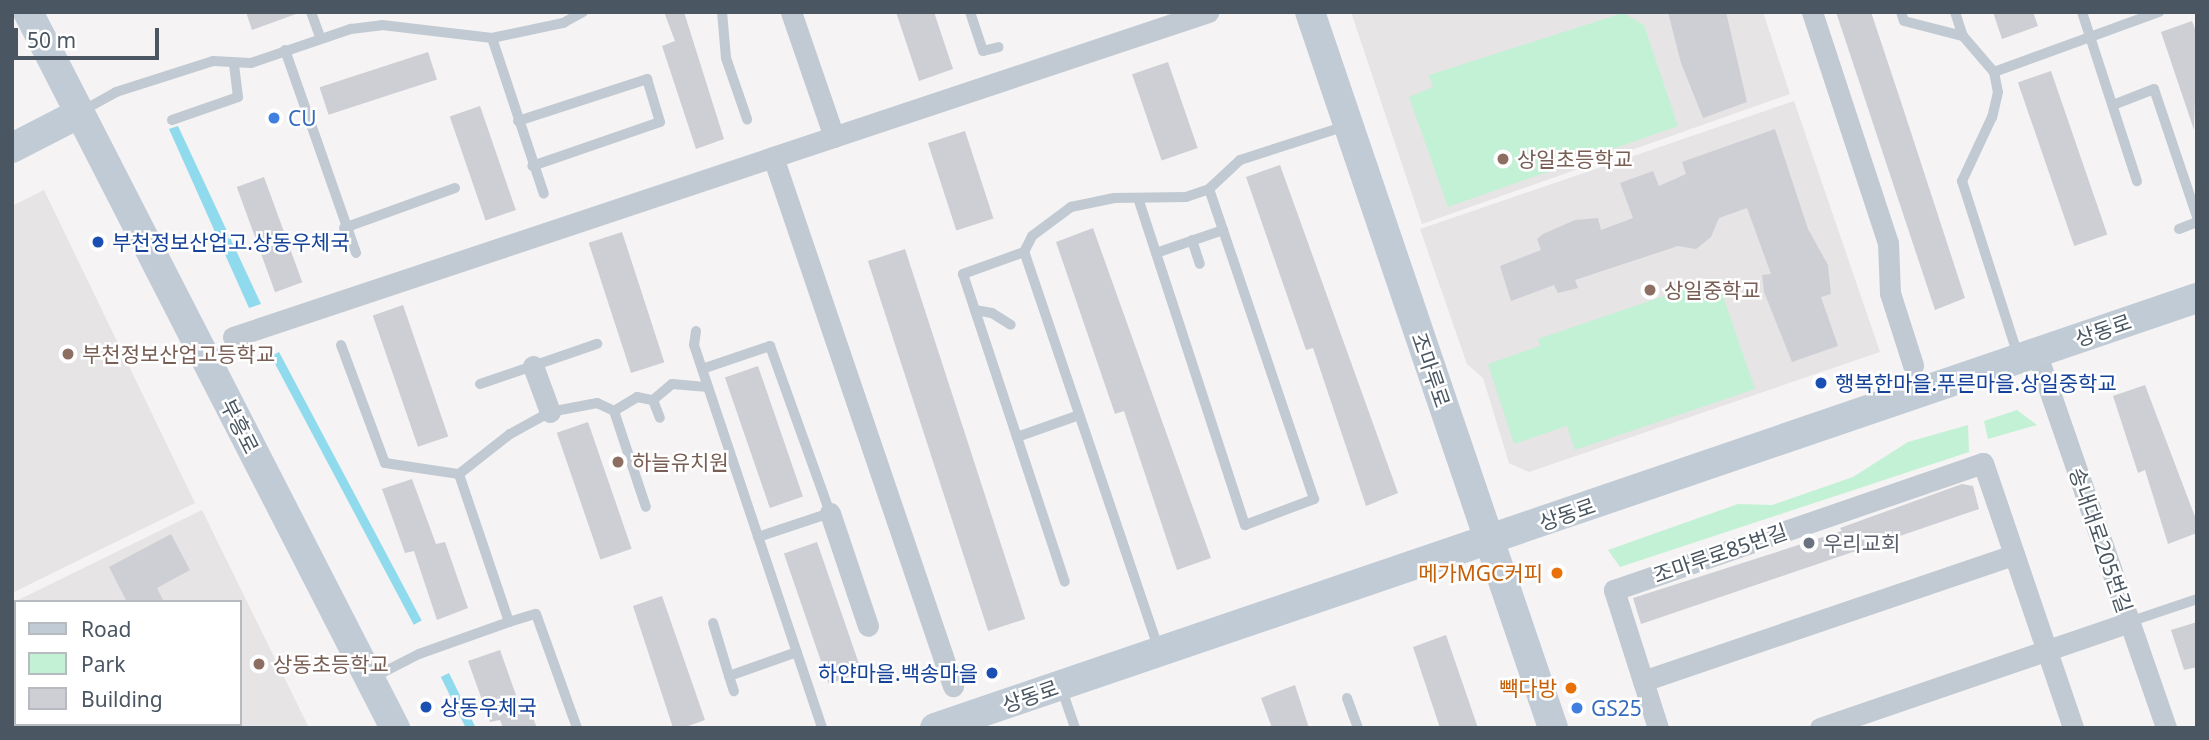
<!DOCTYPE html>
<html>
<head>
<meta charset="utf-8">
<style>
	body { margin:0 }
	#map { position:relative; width:2209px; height:740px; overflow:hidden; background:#f5f3f3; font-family:"Noto Sans","Noto Sans KR",sans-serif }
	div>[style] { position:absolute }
	.education>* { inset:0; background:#e6e4e5 }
	.green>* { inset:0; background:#c3f1d5 }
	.water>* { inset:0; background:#90daee; transform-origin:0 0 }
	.building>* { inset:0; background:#cdcfd5; transform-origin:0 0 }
	.lane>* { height:10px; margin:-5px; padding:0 5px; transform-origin:5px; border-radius:5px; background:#c1cad2 }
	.street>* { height:21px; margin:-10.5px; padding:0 10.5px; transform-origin:10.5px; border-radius:10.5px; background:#c1cad2 }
	.secondary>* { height:30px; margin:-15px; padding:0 15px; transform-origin:15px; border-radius:15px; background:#c1cbd6 }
	.dots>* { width:19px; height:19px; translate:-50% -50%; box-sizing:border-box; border:4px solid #fff; border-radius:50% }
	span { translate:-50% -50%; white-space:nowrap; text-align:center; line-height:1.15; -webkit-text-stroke:5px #fff; paint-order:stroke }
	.shop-label { font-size:21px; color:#366cbe }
	.left { translate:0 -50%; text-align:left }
	.education-label { font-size:21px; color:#785e54 }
	.transit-label { font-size:21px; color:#164399 }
	.right { translate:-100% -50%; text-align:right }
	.street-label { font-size:21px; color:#4a5661 }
	.worship-label { font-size:21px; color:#5b616d }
	.food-label { font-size:21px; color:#c56008 }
	.frame { position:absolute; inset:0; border:14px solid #4a5661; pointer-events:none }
	.legend { position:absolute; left:14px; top:600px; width:228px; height:126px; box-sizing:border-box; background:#fff; border:2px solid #b7bbc0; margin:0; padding:9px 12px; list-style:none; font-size:21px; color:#4a5661 }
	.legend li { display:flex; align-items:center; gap:14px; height:35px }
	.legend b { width:35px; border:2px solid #b7bbc0 }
	.scale { position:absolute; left:14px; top:28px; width:145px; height:32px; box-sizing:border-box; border:4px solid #4a5661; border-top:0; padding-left:9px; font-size:21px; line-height:24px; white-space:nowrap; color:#4a5661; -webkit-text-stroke:5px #fff; paint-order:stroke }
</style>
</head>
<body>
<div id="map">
	<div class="education">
		<i style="clip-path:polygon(1351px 12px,1763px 12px,1790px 94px,1422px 224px)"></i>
		<i style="clip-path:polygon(1794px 101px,1880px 352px,1529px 472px,1509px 463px,1483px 378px,1467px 364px,1420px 229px)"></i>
		<i style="clip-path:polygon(44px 190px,195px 503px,12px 593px,12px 206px)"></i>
		<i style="clip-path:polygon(evenodd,202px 510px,309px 728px,12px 728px,12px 603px,202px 510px,16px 602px,240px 602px,240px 724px,16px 724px,16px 602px)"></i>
	</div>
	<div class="green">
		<i style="clip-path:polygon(1623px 13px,1644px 25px,1678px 126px,1448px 207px,1409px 97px,1433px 87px,1429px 75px)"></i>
		<i style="clip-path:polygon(1717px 278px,1755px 389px,1575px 450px,1567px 426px,1514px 444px,1488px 364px,1540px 346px,1538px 339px)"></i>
		<i style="clip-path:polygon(2017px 410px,2037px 425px,1988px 439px,1984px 421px)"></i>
		<i style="clip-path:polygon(1968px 425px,1969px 452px,1620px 567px,1608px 550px,1738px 504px,1772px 505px,1853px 477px,1908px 442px)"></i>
	</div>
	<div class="water">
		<i style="clip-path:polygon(178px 126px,261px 304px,249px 308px,169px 129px)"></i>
		<i style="left:279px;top:352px;width:304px;height:9px;rotate:62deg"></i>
		<i style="left:449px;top:673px;width:61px;height:9px;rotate:64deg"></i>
	</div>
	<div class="building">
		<i style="clip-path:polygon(246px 12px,296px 12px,296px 14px,252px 30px)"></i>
		<i style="clip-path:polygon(664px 12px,684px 12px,724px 139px,696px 149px,662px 46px,675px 41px)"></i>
		<i style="clip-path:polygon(896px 12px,934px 12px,953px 69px,919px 81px)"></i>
		<i style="clip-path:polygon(1668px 12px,1726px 12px,1747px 102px,1703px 118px,1681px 63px)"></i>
		<i style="clip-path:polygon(1836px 12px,1871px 12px,1904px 111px,1965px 298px,1935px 310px)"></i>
		<i style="clip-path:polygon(1993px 12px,2033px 12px,2038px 26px,2002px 39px)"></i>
		<i style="clip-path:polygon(2192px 21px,2197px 34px,2194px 130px,2161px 32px)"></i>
		<i style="left:428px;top:52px;width:29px;height:114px;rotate:72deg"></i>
		<i style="left:1168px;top:62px;width:91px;height:38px;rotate:71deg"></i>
		<i style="left:2051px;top:71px;width:173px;height:35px;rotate:71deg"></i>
		<i style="left:480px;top:106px;width:110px;height:32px;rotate:71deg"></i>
		<i style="clip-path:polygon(1775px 129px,1808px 229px,1828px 265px,1831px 294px,1821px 297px,1838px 346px,1792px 362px,1764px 292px,1762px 275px,1771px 274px,1747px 208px,1719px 218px,1711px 237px,1696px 249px,1678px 246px,1575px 280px,1578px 288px,1558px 293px,1554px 285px,1511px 301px,1500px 266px,1541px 250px,1537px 239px,1543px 234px,1575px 220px,1598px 218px,1601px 230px,1633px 218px,1620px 183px,1653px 171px,1659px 186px,1686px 174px,1682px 162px)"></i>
		<i style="left:965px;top:131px;width:92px;height:39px;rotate:72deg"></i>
		<i style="clip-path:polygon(1280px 165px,1398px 493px,1366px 506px,1313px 348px,1306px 350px,1246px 177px)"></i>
		<i style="left:264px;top:177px;width:112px;height:29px;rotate:70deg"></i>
		<i style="clip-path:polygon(1093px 228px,1211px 558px,1177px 570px,1124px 411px,1115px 414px,1056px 242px)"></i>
		<i style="left:622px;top:232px;width:137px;height:35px;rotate:72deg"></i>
		<i style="left:905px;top:249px;width:389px;height:39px;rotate:72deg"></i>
		<i style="left:403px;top:305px;width:139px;height:32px;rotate:71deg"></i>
		<i style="left:758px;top:366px;width:138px;height:35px;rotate:71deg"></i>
		<i style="clip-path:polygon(2145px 385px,2197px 522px,2197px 533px,2168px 544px,2145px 470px,2138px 473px,2113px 396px)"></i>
		<i style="left:588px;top:422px;width:134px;height:33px;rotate:71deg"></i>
		<i style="clip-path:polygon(412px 479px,436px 544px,445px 542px,468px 608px,437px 620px,414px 551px,405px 553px,382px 489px)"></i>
		<i style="clip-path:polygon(1962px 484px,1973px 486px,1979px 509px,1641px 624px,1633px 598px,1842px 531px,1840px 528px)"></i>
		<i style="clip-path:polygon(171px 534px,190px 570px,157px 588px,164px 602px,127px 602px,109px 567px)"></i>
		<i style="left:817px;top:542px;width:138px;height:35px;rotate:71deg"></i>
		<i style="clip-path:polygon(662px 596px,705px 720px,683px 728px,673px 728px,633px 606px)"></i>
		<i style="clip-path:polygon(2197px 622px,2197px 667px,2184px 670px,2171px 630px)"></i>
		<i style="clip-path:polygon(1446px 635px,1478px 728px,1440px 728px,1413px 647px)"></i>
		<i style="clip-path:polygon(500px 650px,522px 712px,530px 710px,537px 728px,503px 728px,500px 720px,490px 722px,468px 661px)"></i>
		<i style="clip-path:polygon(1295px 685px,1309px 728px,1272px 728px,1261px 698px)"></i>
	</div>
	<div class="lane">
		<i style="left:311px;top:12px;width:27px;rotate:70deg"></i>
		<i style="left:722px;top:12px;width:46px;rotate:85deg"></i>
		<i style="left:726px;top:58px;width:65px;rotate:71deg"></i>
		<i style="left:970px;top:12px;width:41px;rotate:71.6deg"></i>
		<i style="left:983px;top:51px;width:16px;rotate:-14deg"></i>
		<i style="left:1901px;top:12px;width:9px;rotate:72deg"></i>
		<i style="left:1904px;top:21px;width:61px;rotate:14.3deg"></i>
		<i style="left:1963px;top:36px;width:48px;rotate:49.3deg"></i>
		<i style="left:1994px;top:72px;width:20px;rotate:79deg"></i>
		<i style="left:1998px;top:92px;width:26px;rotate:103deg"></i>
		<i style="left:1992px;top:117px;width:71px;rotate:115.1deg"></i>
		<i style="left:1962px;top:181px;width:183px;rotate:72.2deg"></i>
		<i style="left:1955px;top:12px;width:25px;rotate:72deg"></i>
		<i style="left:2082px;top:12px;width:178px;rotate:72deg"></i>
		<i style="left:492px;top:38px;width:164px;rotate:71.6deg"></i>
		<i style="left:285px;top:50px;width:215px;rotate:70.7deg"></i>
		<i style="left:1994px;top:72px;width:176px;rotate:-20deg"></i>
		<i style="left:2113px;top:105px;width:44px;rotate:-21.3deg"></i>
		<i style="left:2154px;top:89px;width:135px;rotate:71.4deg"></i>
		<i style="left:82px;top:111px;width:39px;rotate:-29deg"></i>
		<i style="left:116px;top:92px;width:102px;rotate:-17.7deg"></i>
		<i style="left:213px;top:61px;width:38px;rotate:3deg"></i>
		<i style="left:251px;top:63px;width:106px;rotate:-18.8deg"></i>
		<i style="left:351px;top:29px;width:31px;rotate:-7deg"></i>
		<i style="left:382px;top:25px;width:111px;rotate:6.7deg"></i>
		<i style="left:492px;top:38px;width:73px;rotate:-11.9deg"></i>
		<i style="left:563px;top:23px;width:23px;rotate:-29deg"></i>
		<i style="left:172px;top:120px;width:70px;rotate:-19.2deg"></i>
		<i style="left:238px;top:97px;width:33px;rotate:-97deg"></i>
		<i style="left:518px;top:121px;width:136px;rotate:-18deg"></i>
		<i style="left:647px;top:79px;width:45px;rotate:73.2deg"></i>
		<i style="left:660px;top:122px;width:135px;rotate:161deg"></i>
		<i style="left:1139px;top:201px;width:341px;rotate:71.9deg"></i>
		<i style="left:1245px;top:525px;width:74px;rotate:-20.6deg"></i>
		<i style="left:1314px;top:499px;width:327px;rotate:-108.7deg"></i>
		<i style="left:344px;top:228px;width:118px;rotate:-19.8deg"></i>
		<i style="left:2179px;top:229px;width:19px;rotate:-21deg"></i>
		<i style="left:1192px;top:240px;width:25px;rotate:72deg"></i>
		<i style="left:1024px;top:252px;width:65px;rotate:160.2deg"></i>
		<i style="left:963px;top:274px;width:324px;rotate:71.7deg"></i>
		<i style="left:1156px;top:253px;width:71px;rotate:-18.9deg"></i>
		<i style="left:975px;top:310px;width:17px;rotate:10deg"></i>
		<i style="left:992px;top:313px;width:22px;rotate:32deg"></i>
		<i style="left:696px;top:331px;width:14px;rotate:98deg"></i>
		<i style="left:694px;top:345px;width:404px;rotate:71.5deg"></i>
		<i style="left:341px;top:345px;width:126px;rotate:69.6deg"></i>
		<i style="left:385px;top:463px;width:75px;rotate:8.5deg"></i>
		<i style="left:459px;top:474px;width:65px;rotate:-38.1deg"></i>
		<i style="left:510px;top:434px;width:46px;rotate:-28.8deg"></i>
		<i style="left:550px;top:412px;width:48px;rotate:-10.8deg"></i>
		<i style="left:597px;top:403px;width:19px;rotate:25deg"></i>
		<i style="left:614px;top:411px;width:27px;rotate:-31deg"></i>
		<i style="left:637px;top:397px;width:16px;rotate:11deg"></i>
		<i style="left:653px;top:400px;width:25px;rotate:-40deg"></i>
		<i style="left:672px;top:384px;width:36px;rotate:5deg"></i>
		<i style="left:702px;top:369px;width:72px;rotate:-18.7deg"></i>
		<i style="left:770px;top:346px;width:177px;rotate:70.2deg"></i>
		<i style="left:830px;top:513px;width:76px;rotate:161.6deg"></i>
		<i style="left:480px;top:384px;width:124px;rotate:-18.9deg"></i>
		<i style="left:653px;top:400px;width:19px;rotate:69deg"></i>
		<i style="left:614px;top:411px;width:101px;rotate:71.6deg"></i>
		<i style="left:1017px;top:437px;width:66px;rotate:-19.5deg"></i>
		<i style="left:509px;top:622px;width:28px;rotate:-17deg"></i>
		<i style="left:536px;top:614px;width:121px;rotate:70.2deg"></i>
		<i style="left:2129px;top:622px;width:72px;rotate:-18.7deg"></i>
		<i style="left:713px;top:623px;width:55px;rotate:73.2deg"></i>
		<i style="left:729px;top:676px;width:72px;rotate:-19.4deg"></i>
		<i style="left:1159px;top:650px;width:420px;rotate:-108.7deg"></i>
		<i style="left:1024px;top:252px;width:18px;rotate:-63deg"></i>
		<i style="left:1032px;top:236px;width:49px;rotate:-36.6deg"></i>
		<i style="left:1071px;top:207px;width:44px;rotate:-11.8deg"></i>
		<i style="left:1114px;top:198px;width:72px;rotate:-0.8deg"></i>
		<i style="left:1186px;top:197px;width:24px;rotate:-19deg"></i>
		<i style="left:1209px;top:189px;width:42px;rotate:-43.1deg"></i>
		<i style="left:1240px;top:160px;width:111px;rotate:-17.8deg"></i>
		<i style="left:729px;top:676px;width:16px;rotate:72deg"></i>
		<i style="left:372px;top:678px;width:53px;rotate:-27.1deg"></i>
		<i style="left:419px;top:654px;width:96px;rotate:-19.6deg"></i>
		<i style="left:509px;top:622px;width:156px;rotate:-108.7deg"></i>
		<i style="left:1061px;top:687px;width:43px;rotate:71.1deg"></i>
		<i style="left:1347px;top:698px;width:32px;rotate:70deg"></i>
	</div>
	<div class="street">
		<i style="left:791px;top:12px;width:132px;rotate:71deg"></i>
		<i style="left:1812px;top:12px;width:243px;rotate:71.8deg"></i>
		<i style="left:1888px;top:243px;width:50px;rotate:87.7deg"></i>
		<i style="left:1890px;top:293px;width:76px;rotate:72.3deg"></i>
		<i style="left:773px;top:157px;width:559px;rotate:71.21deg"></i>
		<i style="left:233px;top:337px;width:1028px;rotate:-18.43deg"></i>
		<i style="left:2036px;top:352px;width:398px;rotate:70.9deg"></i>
		<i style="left:533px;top:366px;width:49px;rotate:69.7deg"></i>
		<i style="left:830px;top:513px;width:119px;rotate:71.4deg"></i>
		<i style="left:1643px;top:681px;width:392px;rotate:-18.8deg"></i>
		<i style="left:1658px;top:728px;width:145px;rotate:-107.7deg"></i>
		<i style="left:1614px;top:590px;width:390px;rotate:-19deg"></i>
		<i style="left:1983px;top:463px;width:280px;rotate:71.2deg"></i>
		<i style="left:1820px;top:728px;width:327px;rotate:-18.9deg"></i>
	</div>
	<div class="secondary">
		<i style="left:28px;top:12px;width:805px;rotate:62.86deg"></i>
		<i style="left:1310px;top:12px;width:756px;rotate:71.25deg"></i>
		<i style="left:12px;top:148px;width:76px;rotate:-27.2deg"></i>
		<i style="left:935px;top:728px;width:1333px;rotate:-18.82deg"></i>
	</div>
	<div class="dots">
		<i style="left:274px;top:118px;background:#3f7fe0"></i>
		<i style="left:1503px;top:159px;background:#8d6e63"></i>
		<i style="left:98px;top:242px;background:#1a4fb4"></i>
		<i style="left:1650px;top:290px;background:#8d6e63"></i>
		<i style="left:68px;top:354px;background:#8d6e63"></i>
		<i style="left:1821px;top:383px;background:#1a4fb4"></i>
		<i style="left:618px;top:462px;background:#8d6e63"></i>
		<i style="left:1809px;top:543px;background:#6b7280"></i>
		<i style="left:1557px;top:573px;background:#e8710a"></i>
		<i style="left:259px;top:664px;background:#8d6e63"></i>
		<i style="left:992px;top:673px;background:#1a4fb4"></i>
		<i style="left:1571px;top:688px;background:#e8710a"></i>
		<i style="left:426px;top:707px;background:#1a4fb4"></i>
		<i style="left:1577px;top:708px;background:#3f7fe0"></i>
	</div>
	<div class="shop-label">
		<span class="left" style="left:288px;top:118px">CU</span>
		<span class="left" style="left:1591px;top:708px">GS25</span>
	</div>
	<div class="education-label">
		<span class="left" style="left:1517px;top:159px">상일초등학교</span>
		<span class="left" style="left:1664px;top:290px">상일중학교</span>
		<span class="left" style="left:82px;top:354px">부천정보산업고등학교</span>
		<span class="left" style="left:632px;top:462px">하늘유치원</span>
		<span class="left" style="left:273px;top:664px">상동초등학교</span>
	</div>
	<div class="transit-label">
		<span class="left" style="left:112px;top:242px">부천정보산업고.상동우체국</span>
		<span class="left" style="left:1835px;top:383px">행복한마을.푸른마을.상일중학교</span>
		<span class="right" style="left:978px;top:673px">하얀마을.백송마을</span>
		<span class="left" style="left:440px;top:707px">상동우체국</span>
	</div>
	<div class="street-label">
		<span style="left:2103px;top:330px;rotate:-19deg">상동로</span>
		<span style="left:1431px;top:370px;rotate:71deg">조마루로</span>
		<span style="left:240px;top:426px;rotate:63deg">부흥로</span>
		<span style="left:1567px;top:514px;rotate:-19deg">상동로</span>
		<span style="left:2101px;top:540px;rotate:71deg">송내대로205번길</span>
		<span style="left:1720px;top:553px;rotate:-19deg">조마루로85번길</span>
		<span style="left:1030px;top:696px;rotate:-19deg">상동로</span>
	</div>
	<div class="worship-label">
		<span class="left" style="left:1823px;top:543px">우리교회</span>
	</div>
	<div class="food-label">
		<span class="right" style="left:1543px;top:573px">메가MGC커피</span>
		<span class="right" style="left:1557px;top:688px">빽다방</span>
	</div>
	<div class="frame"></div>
	<ul class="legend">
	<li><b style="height:9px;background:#c1cbd6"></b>Road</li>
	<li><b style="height:19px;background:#c3f1d5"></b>Park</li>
	<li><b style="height:19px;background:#cdcfd5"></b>Building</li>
	</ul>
	<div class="scale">50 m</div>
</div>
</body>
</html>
